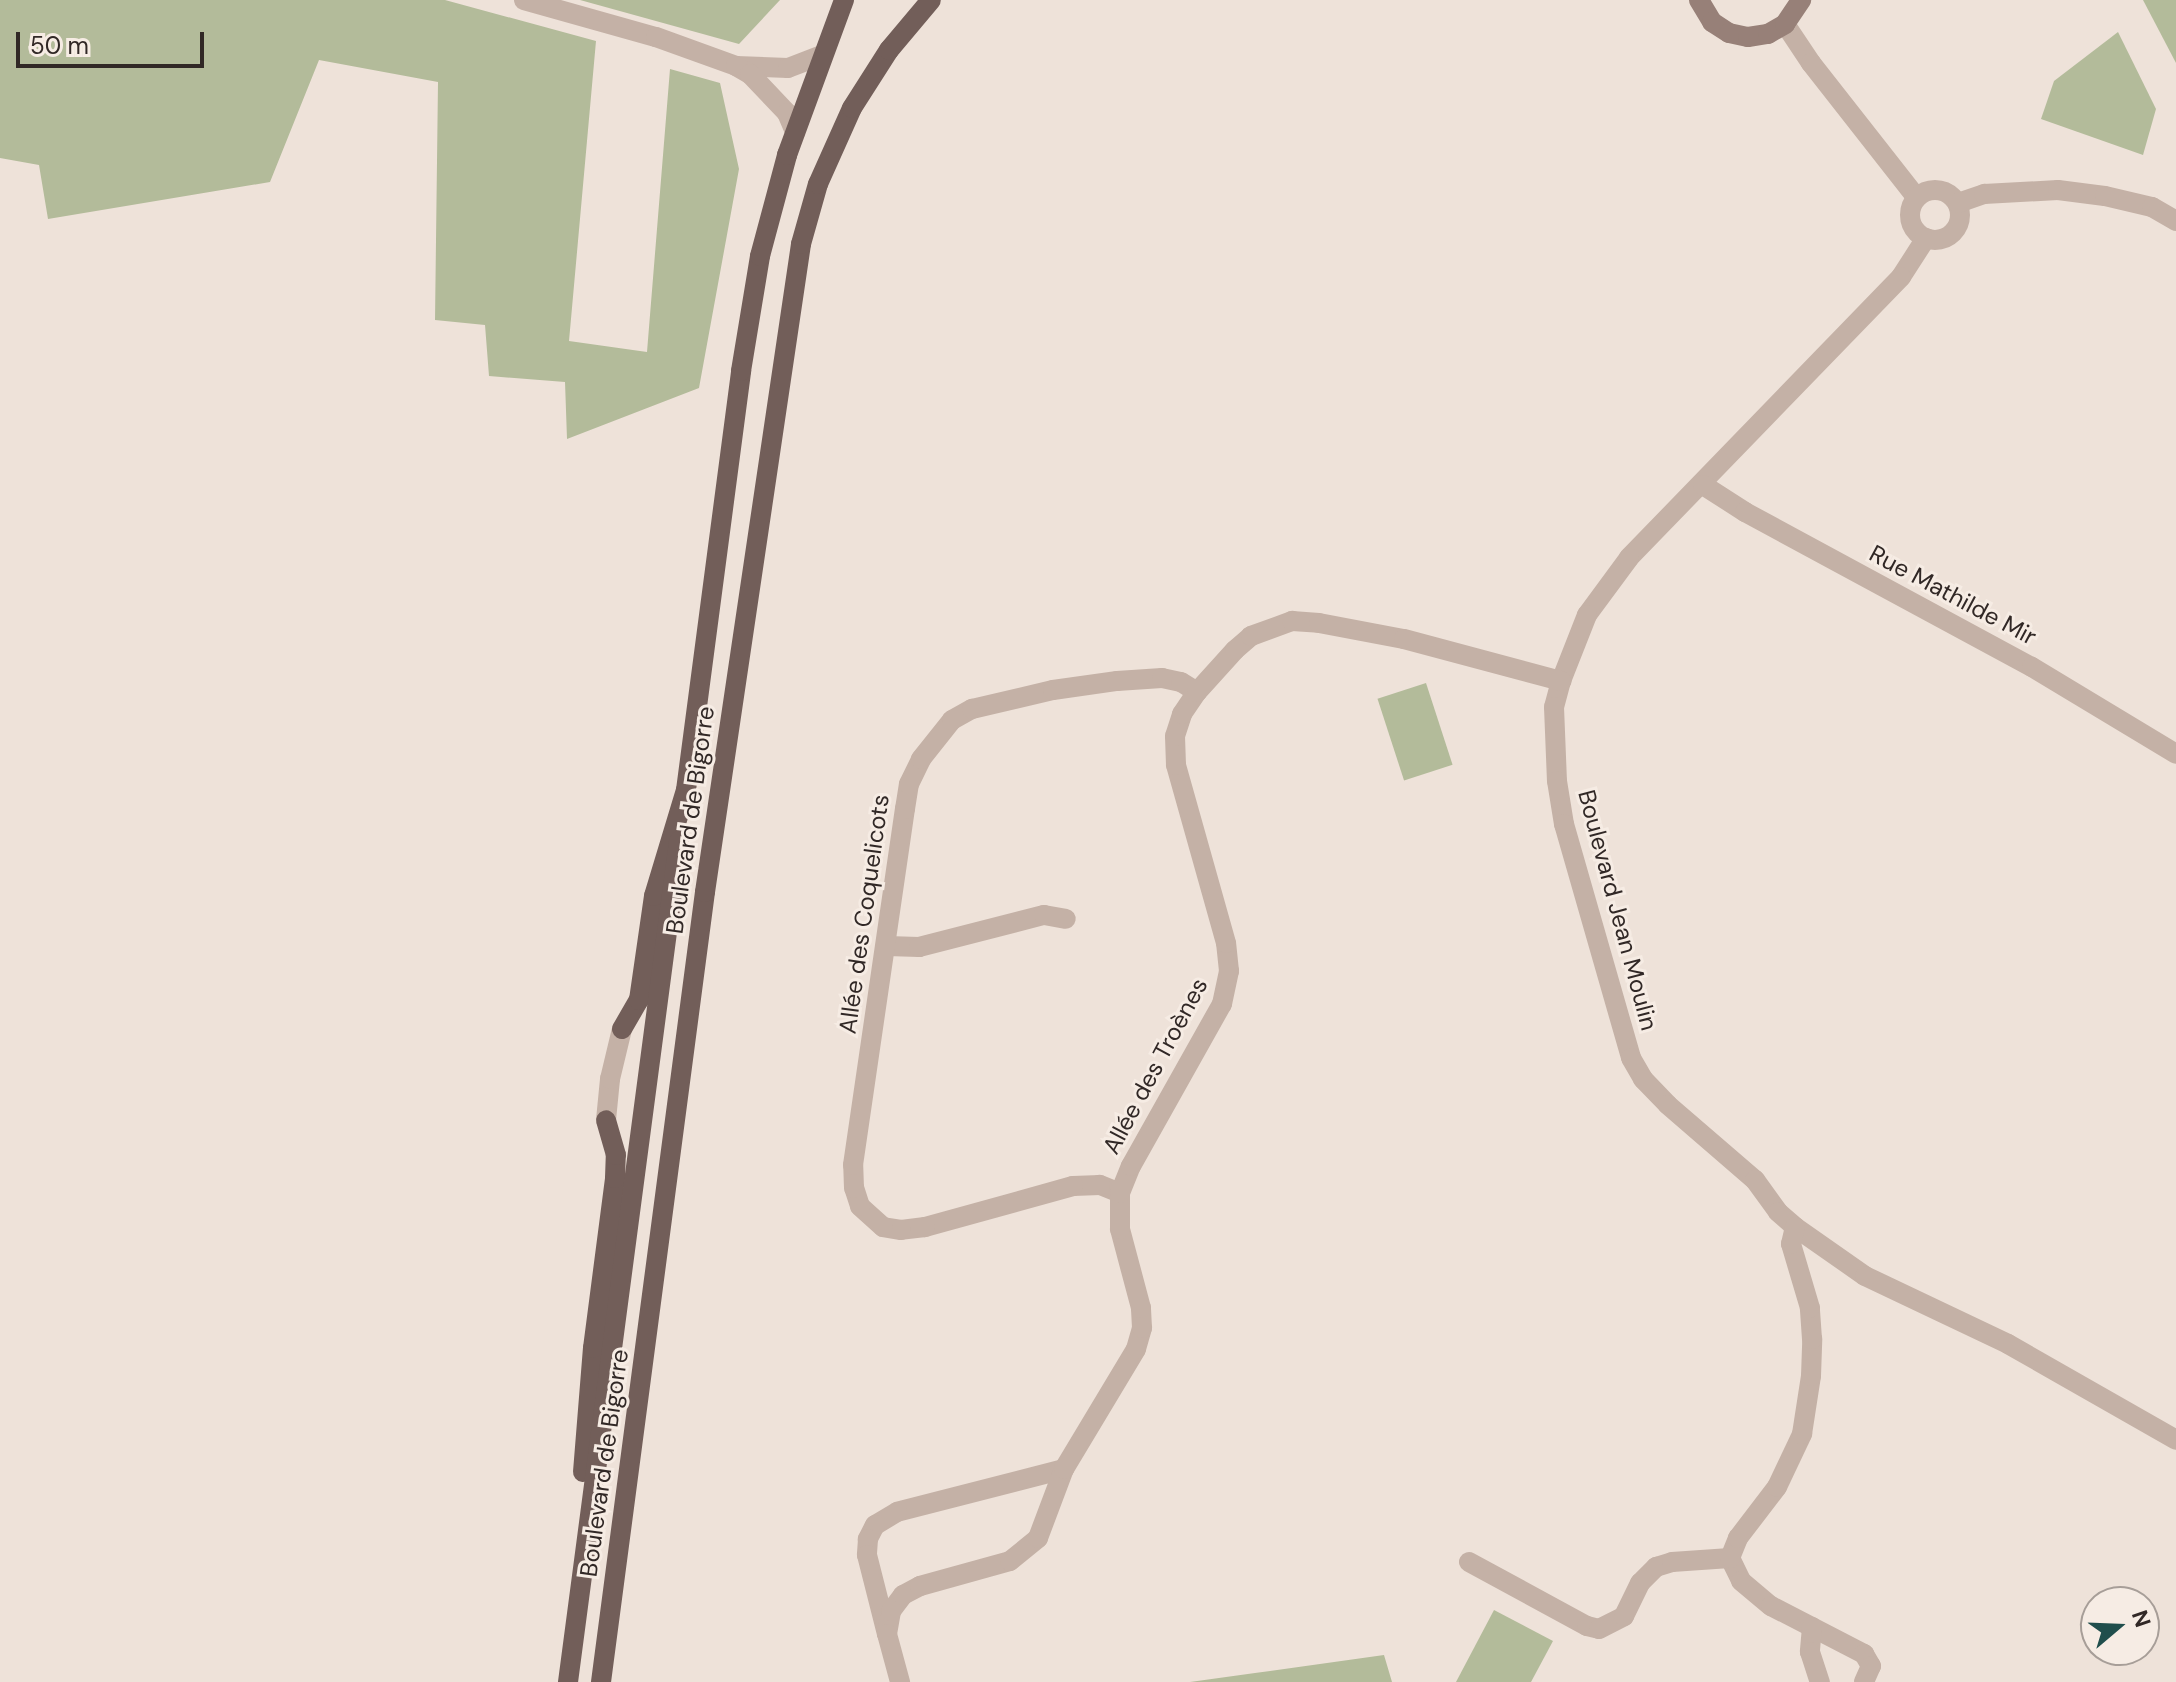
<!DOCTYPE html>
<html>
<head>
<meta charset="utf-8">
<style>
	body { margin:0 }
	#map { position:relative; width:2176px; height:1682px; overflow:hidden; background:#eee2d9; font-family:"DM Sans",sans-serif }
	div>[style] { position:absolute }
	.green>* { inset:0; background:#b3bb9a; transform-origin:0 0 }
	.minor>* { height:20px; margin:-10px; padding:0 10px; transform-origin:10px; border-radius:10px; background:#c4b1a6 }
	.minor>.ring { margin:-10px; padding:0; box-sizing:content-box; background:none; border:20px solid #c4b1a6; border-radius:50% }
	.secondary>* { height:20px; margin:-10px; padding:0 10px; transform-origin:10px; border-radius:10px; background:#978078 }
	.primary>* { height:20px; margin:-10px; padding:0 10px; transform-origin:10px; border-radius:10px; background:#725e59 }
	span { translate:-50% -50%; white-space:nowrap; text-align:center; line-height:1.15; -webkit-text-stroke:6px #f6ece4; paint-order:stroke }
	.street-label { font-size:24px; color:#312826 }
	.north { position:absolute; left:2080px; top:1586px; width:80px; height:80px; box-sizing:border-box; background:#f6ece4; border:2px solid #a79e98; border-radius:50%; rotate:71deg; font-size:22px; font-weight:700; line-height:32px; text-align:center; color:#312826 }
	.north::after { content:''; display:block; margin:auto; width:28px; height:36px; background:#204e4c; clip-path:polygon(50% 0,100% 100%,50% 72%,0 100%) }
	.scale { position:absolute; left:16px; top:32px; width:188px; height:36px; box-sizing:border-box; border:4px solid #312826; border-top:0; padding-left:10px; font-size:24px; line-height:28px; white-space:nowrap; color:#312826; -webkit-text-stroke:6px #f6ece4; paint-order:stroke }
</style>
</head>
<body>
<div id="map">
	<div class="green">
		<i style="clip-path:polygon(0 0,445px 0,596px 41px,569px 341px,647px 352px,670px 69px,720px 83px,739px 169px,699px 388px,567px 439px,565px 382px,489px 376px,485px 325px,435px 320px,438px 82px,319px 60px,270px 182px,48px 219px,39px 165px,0 158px)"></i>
		<i style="clip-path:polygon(580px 0,780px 0,739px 44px)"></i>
		<i style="clip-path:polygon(2143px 0,2176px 0,2176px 63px)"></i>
		<i style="clip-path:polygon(2118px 32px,2156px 109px,2143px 155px,2041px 119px,2054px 81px)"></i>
		<i style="left:1426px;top:683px;width:86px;height:51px;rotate:72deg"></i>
		<i style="clip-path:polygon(1494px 1610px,1553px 1641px,1531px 1682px,1456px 1682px)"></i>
		<i style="clip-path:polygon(1384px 1655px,1392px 1682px,1190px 1682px,1255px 1673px)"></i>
	</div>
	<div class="minor">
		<i style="left:524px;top:0;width:137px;rotate:15.7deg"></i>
		<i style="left:656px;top:37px;width:85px;rotate:19.9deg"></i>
		<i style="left:736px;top:66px;width:52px;rotate:2.2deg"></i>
		<i style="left:788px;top:68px;width:36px;rotate:-21deg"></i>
		<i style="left:1785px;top:24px;width:47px;rotate:56.3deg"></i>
		<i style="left:1811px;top:63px;width:170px;rotate:51.9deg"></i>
		<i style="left:736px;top:66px;width:16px;rotate:30deg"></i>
		<i style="left:750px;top:74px;width:54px;rotate:46.5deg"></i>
		<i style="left:787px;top:113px;width:21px;rotate:67deg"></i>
		<i class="ring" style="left:1910px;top:190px;width:30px;height:30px"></i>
		<i style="left:1958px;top:203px;width:28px;rotate:-19deg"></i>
		<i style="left:1984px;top:194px;width:74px;rotate:-3.1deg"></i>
		<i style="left:2058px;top:190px;width:47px;rotate:7.3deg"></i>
		<i style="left:2105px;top:196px;width:48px;rotate:13.2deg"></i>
		<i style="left:2152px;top:207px;width:28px;rotate:30deg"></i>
		<i style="left:1926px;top:238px;width:46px;rotate:122.7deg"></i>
		<i style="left:1901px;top:277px;width:391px;rotate:134.1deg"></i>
		<i style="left:1629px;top:558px;width:71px;rotate:126.4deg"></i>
		<i style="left:1587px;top:615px;width:71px;rotate:111.5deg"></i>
		<i style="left:1561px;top:681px;width:27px;rotate:105deg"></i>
		<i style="left:1554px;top:707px;width:74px;rotate:87.7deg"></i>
		<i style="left:1557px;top:781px;width:44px;rotate:80.8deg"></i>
		<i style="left:1564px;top:824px;width:243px;rotate:74deg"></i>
		<i style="left:1631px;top:1058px;width:24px;rotate:60deg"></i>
		<i style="left:1643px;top:1079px;width:36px;rotate:46deg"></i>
		<i style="left:1668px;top:1105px;width:115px;rotate:40.8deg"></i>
		<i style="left:1755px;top:1180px;width:39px;rotate:54deg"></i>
		<i style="left:1778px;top:1212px;width:23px;rotate:41deg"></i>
		<i style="left:1795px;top:1227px;width:85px;rotate:35deg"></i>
		<i style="left:1865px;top:1276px;width:158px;rotate:25.4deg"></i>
		<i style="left:2008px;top:1344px;width:193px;rotate:29.7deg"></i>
		<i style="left:1703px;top:485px;width:50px;rotate:32.7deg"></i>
		<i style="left:1745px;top:512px;width:326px;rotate:28.4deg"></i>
		<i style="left:2032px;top:667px;width:168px;rotate:31.1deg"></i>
		<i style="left:887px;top:946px;width:32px;rotate:2deg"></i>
		<i style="left:919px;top:947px;width:129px;rotate:-14.4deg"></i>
		<i style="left:1044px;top:915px;width:22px;rotate:10deg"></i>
		<i style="left:606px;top:1120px;width:41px;rotate:-84.4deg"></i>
		<i style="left:610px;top:1079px;width:51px;rotate:-76.5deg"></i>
		<i style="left:1120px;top:1193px;width:22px;rotate:-158deg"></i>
		<i style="left:1100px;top:1185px;width:27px;rotate:178deg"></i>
		<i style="left:1073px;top:1186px;width:154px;rotate:164.5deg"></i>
		<i style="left:925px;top:1227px;width:24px;rotate:173deg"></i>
		<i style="left:901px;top:1230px;width:18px;rotate:-171deg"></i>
		<i style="left:883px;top:1227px;width:31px;rotate:-138deg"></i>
		<i style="left:860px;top:1206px;width:19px;rotate:-108deg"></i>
		<i style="left:854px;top:1188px;width:23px;rotate:-92deg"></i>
		<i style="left:853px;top:1165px;width:360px;rotate:-81.7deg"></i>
		<i style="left:905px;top:809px;width:25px;rotate:-81deg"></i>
		<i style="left:909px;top:784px;width:28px;rotate:-64deg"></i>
		<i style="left:921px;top:759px;width:50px;rotate:-51.5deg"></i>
		<i style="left:952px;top:720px;width:23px;rotate:-29deg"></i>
		<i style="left:972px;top:709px;width:83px;rotate:-13.2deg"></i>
		<i style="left:1053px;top:690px;width:65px;rotate:-8deg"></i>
		<i style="left:1117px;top:681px;width:45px;rotate:-3.8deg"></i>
		<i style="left:1162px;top:678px;width:19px;rotate:12deg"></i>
		<i style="left:1181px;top:682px;width:19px;rotate:32deg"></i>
		<i style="left:1064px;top:1469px;width:172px;rotate:165.6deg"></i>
		<i style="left:897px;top:1512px;width:26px;rotate:149deg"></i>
		<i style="left:875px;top:1525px;width:16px;rotate:117deg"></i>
		<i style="left:868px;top:1539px;width:16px;rotate:94deg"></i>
		<i style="left:867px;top:1555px;width:81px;rotate:75.8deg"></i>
		<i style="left:887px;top:1634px;width:23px;rotate:-80deg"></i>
		<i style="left:891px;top:1611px;width:20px;rotate:-53deg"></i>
		<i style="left:903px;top:1595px;width:19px;rotate:-28deg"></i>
		<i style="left:920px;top:1586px;width:93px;rotate:-15.5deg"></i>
		<i style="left:1010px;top:1561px;width:36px;rotate:-39deg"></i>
		<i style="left:1038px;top:1538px;width:74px;rotate:-69.4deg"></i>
		<i style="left:1064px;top:1469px;width:140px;rotate:-59deg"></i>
		<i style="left:1136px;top:1349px;width:22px;rotate:-74deg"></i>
		<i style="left:1142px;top:1328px;width:20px;rotate:-93deg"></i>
		<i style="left:1141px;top:1308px;width:82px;rotate:-104.9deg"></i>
		<i style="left:1120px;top:1229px;width:36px;rotate:-90deg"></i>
		<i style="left:1120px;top:1193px;width:29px;rotate:-68deg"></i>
		<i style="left:1131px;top:1166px;width:186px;rotate:-60.7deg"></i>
		<i style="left:1222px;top:1004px;width:34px;rotate:-78deg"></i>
		<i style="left:1229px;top:971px;width:28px;rotate:-96deg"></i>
		<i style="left:1226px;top:943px;width:185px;rotate:-105.7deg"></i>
		<i style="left:1176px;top:765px;width:29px;rotate:-92deg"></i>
		<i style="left:1175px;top:736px;width:23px;rotate:-72deg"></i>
		<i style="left:1182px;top:714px;width:27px;rotate:-56deg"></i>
		<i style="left:1197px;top:692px;width:57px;rotate:-47.9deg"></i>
		<i style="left:1235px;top:650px;width:21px;rotate:-41deg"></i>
		<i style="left:1251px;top:636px;width:44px;rotate:-20.1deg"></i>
		<i style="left:1292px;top:621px;width:27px;rotate:4deg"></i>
		<i style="left:1319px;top:623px;width:86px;rotate:10.7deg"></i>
		<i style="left:1404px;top:639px;width:163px;rotate:15deg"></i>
		<i style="left:1730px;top:1558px;width:25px;rotate:64deg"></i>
		<i style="left:1741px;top:1581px;width:39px;rotate:40deg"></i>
		<i style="left:1771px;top:1606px;width:105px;rotate:27.3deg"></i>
		<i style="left:1864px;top:1654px;width:14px;rotate:60deg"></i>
		<i style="left:1871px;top:1666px;width:17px;rotate:114deg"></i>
		<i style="left:1469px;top:1562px;width:134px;rotate:28.5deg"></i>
		<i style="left:1587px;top:1626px;width:12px;rotate:14deg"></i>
		<i style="left:1599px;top:1629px;width:28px;rotate:-27deg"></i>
		<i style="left:1624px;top:1616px;width:37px;rotate:-64deg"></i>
		<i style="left:1640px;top:1583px;width:23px;rotate:-45deg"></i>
		<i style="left:1656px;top:1567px;width:17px;rotate:-17deg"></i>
		<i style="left:1672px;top:1562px;width:58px;rotate:-3.9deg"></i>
		<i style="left:1730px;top:1558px;width:22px;rotate:-68deg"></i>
		<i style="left:1738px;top:1538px;width:64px;rotate:-52.6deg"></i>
		<i style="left:1777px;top:1487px;width:59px;rotate:-64.7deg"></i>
		<i style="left:1802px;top:1434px;width:59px;rotate:-81.2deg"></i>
		<i style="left:1811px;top:1376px;width:37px;rotate:-88deg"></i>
		<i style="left:1812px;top:1339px;width:31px;rotate:-94deg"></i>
		<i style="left:1810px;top:1308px;width:67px;rotate:-106.5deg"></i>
		<i style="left:1791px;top:1244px;width:17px;rotate:-77deg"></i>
		<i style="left:1812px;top:1627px;width:25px;rotate:95deg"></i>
		<i style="left:1810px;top:1652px;width:32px;rotate:72deg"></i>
		<i style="left:887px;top:1634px;width:50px;rotate:74.8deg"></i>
	</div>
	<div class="secondary">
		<i style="left:1699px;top:0;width:26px;rotate:59deg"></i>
		<i style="left:1712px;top:22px;width:20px;rotate:33deg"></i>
		<i style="left:1729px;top:33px;width:19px;rotate:12deg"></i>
		<i style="left:1748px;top:37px;width:20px;rotate:-9deg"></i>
		<i style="left:1768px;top:34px;width:20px;rotate:-30deg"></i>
		<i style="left:1785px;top:24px;width:29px;rotate:-56deg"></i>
	</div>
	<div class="primary">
		<i style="left:622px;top:1029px;width:34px;rotate:-60deg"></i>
		<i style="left:639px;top:1000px;width:105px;rotate:-81.8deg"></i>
		<i style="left:654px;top:896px;width:111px;rotate:-73.2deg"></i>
		<i style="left:686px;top:790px;width:423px;rotate:-82.5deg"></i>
		<i style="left:741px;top:371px;width:117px;rotate:-80.6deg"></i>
		<i style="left:760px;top:256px;width:105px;rotate:-75deg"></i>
		<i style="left:787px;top:155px;width:165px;rotate:-69.8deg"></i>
		<i style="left:583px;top:1472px;width:124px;rotate:-85.4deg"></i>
		<i style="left:593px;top:1348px;width:171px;rotate:-82.6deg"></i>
		<i style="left:615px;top:1178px;width:23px;rotate:-88deg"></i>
		<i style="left:616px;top:1155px;width:36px;rotate:-106deg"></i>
		<i style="left:568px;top:1682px;width:848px;rotate:-82.48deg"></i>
		<i style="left:601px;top:1682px;width:797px;rotate:-82.5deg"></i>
		<i style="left:705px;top:892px;width:655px;rotate:-81.57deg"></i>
		<i style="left:801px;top:244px;width:62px;rotate:-74.2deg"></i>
		<i style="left:818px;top:184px;width:83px;rotate:-65.9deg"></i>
		<i style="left:852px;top:108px;width:69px;rotate:-57.5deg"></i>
		<i style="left:889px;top:50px;width:65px;rotate:-50deg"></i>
	</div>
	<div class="street-label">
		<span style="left:1953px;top:595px;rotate:28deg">Rue Mathilde Mir</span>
		<span style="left:690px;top:820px;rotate:-82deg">Boulevard de Bigorre</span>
		<span style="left:1618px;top:910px;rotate:75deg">Boulevard Jean Moulin</span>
		<span style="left:864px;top:914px;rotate:-82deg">Allée des Coquelicots</span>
		<span style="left:1155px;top:1066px;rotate:-62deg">Allée des Troènes</span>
		<span style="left:604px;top:1463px;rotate:-82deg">Boulevard de Bigorre</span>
	</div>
	<div class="north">N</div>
	<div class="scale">50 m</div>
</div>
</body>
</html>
